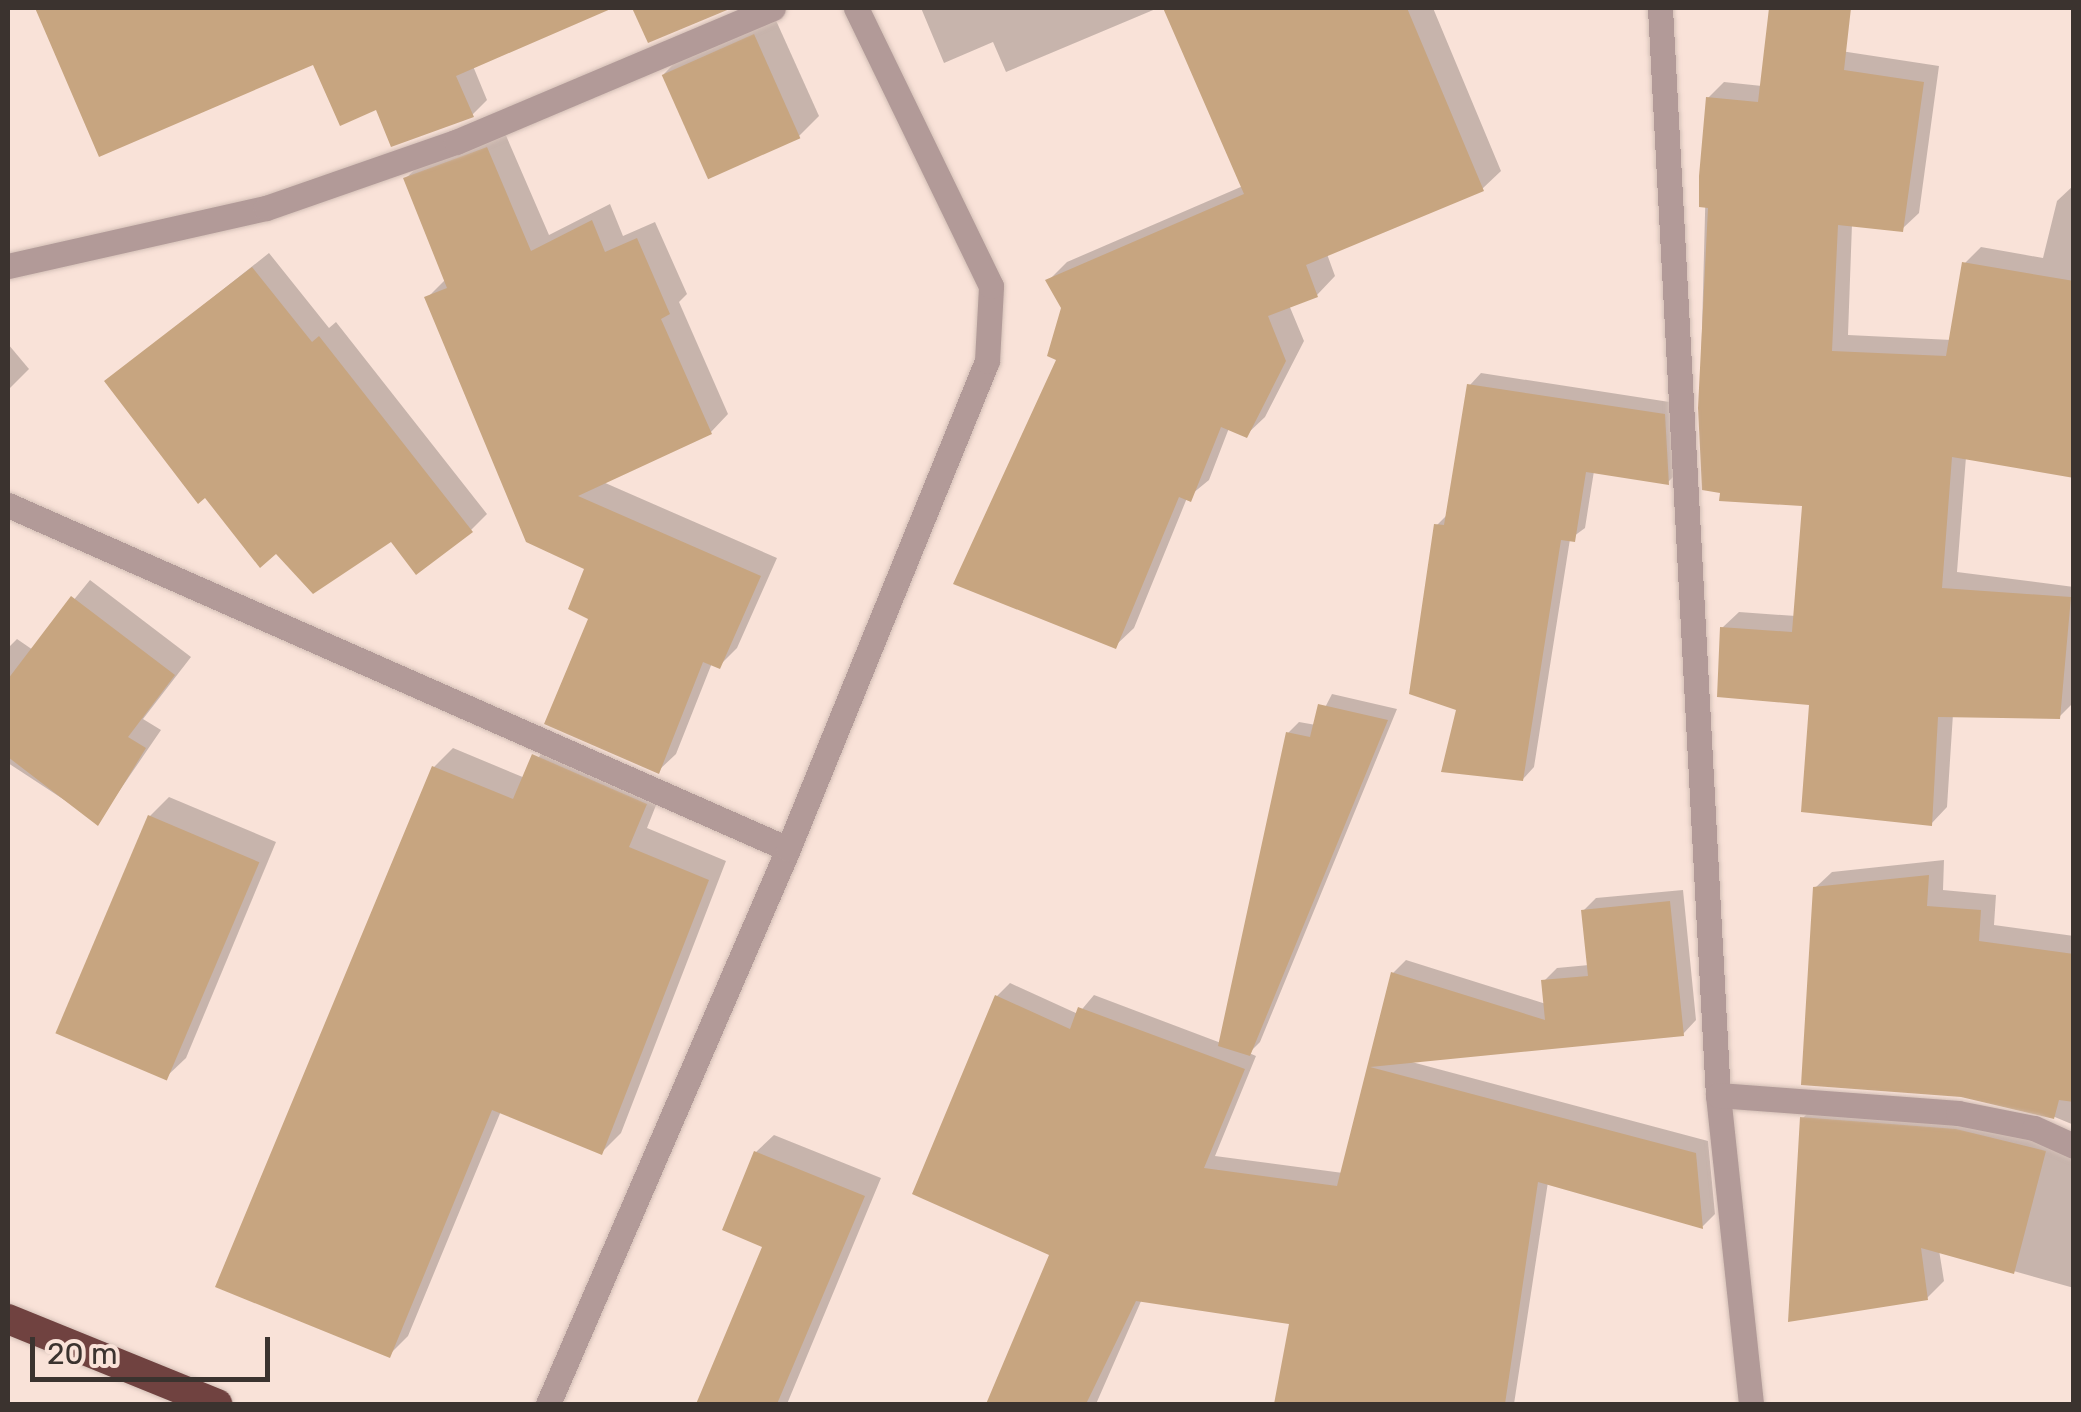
<!DOCTYPE html>
<html>
<head>
<meta charset="utf-8">
<style>
	body { margin:0 }
	#map { position:relative; width:2081px; height:1412px; overflow:hidden; background:#f9e2d8; font-family:Rubik,sans-serif }
	div>[style] { position:absolute }
	.shadow>* { inset:0; background:#0003 }
	.building>* { inset:0; background:#c7a580; transform-origin:0 0 }
	.roads { filter:drop-shadow(0 0 2px #d3bfb6) drop-shadow(0 0 2px #d3bfb6) }
	.minor>* { height:25px; margin:-12.5px; padding:0 12.5px; transform-origin:12.5px; border-radius:12.5px; background:#b29a98 }
	.highway>* { height:30px; margin:-15px; padding:0 15px; transform-origin:15px; border-radius:15px; background:#704240 }
	span { translate:-50% -50%; white-space:nowrap; text-align:center; line-height:1.15; -webkit-text-stroke:8px #f9e2d8; paint-order:stroke }
	.frame { position:absolute; inset:0; border:10px solid #3b332f; pointer-events:none }
	.scale { position:absolute; left:30px; top:1337px; width:240px; height:45px; box-sizing:border-box; border:5px solid #3b332f; border-top:0; padding-left:12px; font-size:30px; line-height:35px; white-space:nowrap; color:#3b332f; -webkit-text-stroke:8px #f9e2d8; paint-order:stroke }
</style>
</head>
<body>
<div id="map">
	<div class="shadow">
		<i style="clip-path:polygon(38px 8px,607px 8px,473px 66px,487px 100px,472px 115px,315px 62px,101px 154px)"></i>
		<i style="clip-path:polygon(921px 8px,1158px 8px,1006px 72px,993px 42px,944px 63px)"></i>
		<i style="clip-path:polygon(1165px 8px,1433px 8px,1501px 171px,1482px 189px,1327px 254px,1335px 276px,1317px 295px,1289px 305px,1304px 341px,1265px 417px,1246px 435px,1229px 428px,1209px 480px,1187px 498px,1134px 628px,1115px 646px,1059px 358px,1064px 308px,1049px 280px,1067px 262px,1243px 186px)"></i>
		<i style="clip-path:polygon(774px 16px,819px 116px,799px 136px,664px 74px,683px 54px)"></i>
		<i style="clip-path:polygon(1782px 42px,1939px 66px,1919px 213px,1902px 229px,1852px 224px,1848px 335px,1952px 340px,1964px 264px,1981px 247px,2043px 258px,2057px 201px,2074px 185px,2074px 458px,1966px 457px,1957px 572px,2074px 587px,2074px 702px,2059px 717px,1953px 714px,1947px 807px,1931px 824px,1812px 702px,1722px 628px,1739px 612px,1796px 616px,1805px 504px,1700px 408px,1708px 98px,1724px 82px,1762px 86px)"></i>
		<i style="clip-path:polygon(504px 131px,549px 235px,610px 204px,623px 236px,655px 222px,687px 294px,679px 302px,728px 414px,711px 432px,603px 482px,777px 558px,737px 648px,719px 666px,712px 663px,676px 754px,658px 771px,591px 617px,588px 568px,427px 298px,445px 280px,406px 178px,424px 161px)"></i>
		<i style="clip-path:polygon(269px 253px,329px 328px,336px 322px,487px 514px,471px 530px,392px 538px,108px 381px)"></i>
		<i style="clip-path:polygon(8px 344px,29px 369px,8px 390px)"></i>
		<i style="clip-path:polygon(1481px 373px,1676px 403px,1679px 471px,1668px 482px,1594px 471px,1585px 528px,1570px 539px,1534px 767px,1523px 779px,1459px 708px,1437px 525px,1449px 513px,1470px 385px)"></i>
		<i style="clip-path:polygon(90px 580px,191px 657px,143px 719px,161px 730px,98px 822px,8px 763px,8px 648px,17px 639px,33px 650px)"></i>
		<i style="clip-path:polygon(1332px 694px,1397px 709px,1260px 1042px,1249px 1053px,1256px 1056px,1215px 1156px,1343px 1173px,1393px 973px,1406px 960px,1546px 1004px,1544px 981px,1557px 968px,1589px 965px,1583px 911px,1596px 898px,1683px 890px,1696px 1020px,1683px 1034px,1408px 1061px,1708px 1141px,1715px 1214px,1703px 1226px,1548px 1182px,1514px 1404px,1276px 1404px,1292px 1322px,1142px 1299px,1096px 1404px,991px 1399px,1052px 1254px,915px 1193px,997px 996px,1010px 983px,1078px 1014px,1094px 995px,1221px 1043px,1288px 733px,1299px 722px,1316px 725px)"></i>
		<i style="clip-path:polygon(553px 736px,664px 785px,647px 828px,726px 861px,621px 1133px,602px 1152px,501px 1111px,408px 1336px,389px 1355px,434px 767px,453px 748px,525px 778px)"></i>
		<i style="clip-path:polygon(169px 797px,276px 842px,186px 1058px,166px 1077px,150px 816px)"></i>
		<i style="clip-path:polygon(1944px 860px,1943px 890px,1996px 895px,1994px 925px,2074px 936px,2074px 1125px,2038px 1110px,1815px 888px,1832px 872px)"></i>
		<i style="clip-path:polygon(1819px 1102px,2074px 1139px,2074px 1288px,1939px 1250px,1944px 1281px,1927px 1298px,1802px 1119px)"></i>
		<i style="clip-path:polygon(774px 1135px,881px 1178px,787px 1404px,699px 1404px,765px 1245px,756px 1152px)"></i>
	</div>
	<div class="building">
		<i style="clip-path:polygon(35px 8px,613px 8px,456px 76px,474px 117px,391px 147px,376px 110px,340px 126px,313px 65px,99px 157px)"></i>
		<i style="clip-path:polygon(632px 8px,732px 8px,648px 43px)"></i>
		<i style="clip-path:polygon(1163px 8px,1407px 8px,1484px 191px,1306px 265px,1318px 297px,1268px 316px,1286px 361px,1247px 438px,1221px 427px,1191px 502px,1179px 497px,1116px 649px,953px 584px,1056px 360px,1047px 356px,1061px 308px,1045px 280px,1244px 194px)"></i>
		<i style="clip-path:polygon(1769px 8px,1851px 8px,1844px 70px,1924px 82px,1903px 232px,1838px 225px,1832px 351px,1946px 356px,1962px 262px,2074px 281px,2074px 478px,1952px 457px,1942px 588px,2071px 597px,2060px 719px,1938px 717px,1932px 826px,1801px 812px,1809px 705px,1717px 697px,1720px 627px,1792px 632px,1802px 506px,1719px 501px,1720px 493px,1702px 490px,1698px 408px,1708px 208px,1699px 207px,1699px 176px,1706px 97px,1758px 102px)"></i>
		<i style="left:754px;top:34px;width:114px;height:101px;rotate:66deg"></i>
		<i style="clip-path:polygon(487px 147px,531px 251px,592px 220px,605px 252px,637px 238px,670px 314px,661px 319px,712px 434px,578px 496px,761px 576px,720px 669px,703px 662px,659px 774px,544px 724px,588px 619px,568px 609px,584px 569px,526px 542px,424px 297px,447px 288px,403px 178px)"></i>
		<i style="clip-path:polygon(252px 267px,312px 342px,319px 336px,473px 532px,416px 575px,391px 542px,313px 594px,276px 554px,260px 568px,205px 498px,198px 504px,104px 381px)"></i>
		<i style="clip-path:polygon(1467px 384px,1665px 414px,1669px 485px,1586px 472px,1575px 542px,1561px 540px,1523px 781px,1441px 772px,1456px 710px,1409px 694px,1434px 524px,1444px 525px)"></i>
		<i style="clip-path:polygon(71px 596px,175px 675px,128px 737px,146px 748px,98px 826px,8px 757px,8px 679px)"></i>
		<i style="clip-path:polygon(1318px 704px,1388px 720px,1250px 1056px,1218px 1046px,1286px 732px,1310px 737px)"></i>
		<i style="clip-path:polygon(532px 754px,647px 804px,629px 847px,709px 880px,602px 1155px,492px 1110px,390px 1358px,215px 1287px,432px 766px,513px 799px)"></i>
		<i style="left:148px;top:815px;width:121px;height:237px;rotate:23deg"></i>
		<i style="clip-path:polygon(1929px 875px,1927px 906px,1981px 910px,1979px 941px,2074px 954px,2074px 1102px,2059px 1100px,2054px 1119px,1961px 1097px,1801px 1085px,1813px 887px)"></i>
		<i style="clip-path:polygon(1670px 901px,1684px 1036px,1370px 1067px,1696px 1153px,1703px 1229px,1538px 1182px,1505px 1404px,1274px 1404px,1289px 1324px,1136px 1301px,1086px 1404px,986px 1404px,1049px 1255px,912px 1194px,995px 995px,1070px 1029px,1078px 1007px,1245px 1069px,1204px 1168px,1337px 1186px,1391px 972px,1545px 1020px,1541px 980px,1588px 976px,1581px 910px)"></i>
		<i style="clip-path:polygon(1800px 1117px,1956px 1129px,2046px 1151px,2014px 1274px,1921px 1248px,1928px 1300px,1788px 1322px)"></i>
		<i style="clip-path:polygon(754px 1151px,865px 1196px,777px 1404px,696px 1404px,762px 1247px,722px 1230px)"></i>
	</div>
	<div class="roads">
		<div class="minor">
			<i style="left:1660px;top:8px;width:1089px;rotate:86.95deg"></i>
			<i style="left:1718px;top:1095px;width:311px;rotate:83.9deg"></i>
			<i style="left:8px;top:266px;width:264px;rotate:-12.7deg"></i>
			<i style="left:266px;top:208px;width:201px;rotate:-19.2deg"></i>
			<i style="left:456px;top:142px;width:344px;rotate:-22.9deg"></i>
			<i style="left:8px;top:505px;width:852px;rotate:23.8deg"></i>
			<i style="left:1718px;top:1095px;width:241px;rotate:4.3deg"></i>
			<i style="left:1958px;top:1113px;width:77px;rotate:11.2deg"></i>
			<i style="left:2034px;top:1128px;width:44px;rotate:24.2deg"></i>
			<i style="left:548px;top:1404px;width:605px;rotate:-66.61deg"></i>
			<i style="left:788px;top:849px;width:527px;rotate:-67.82deg"></i>
			<i style="left:987px;top:361px;width:75px;rotate:-86.9deg"></i>
			<i style="left:991px;top:286px;width:309px;rotate:-115.9deg"></i>
		</div>
		<div class="highway">
			<i style="left:8px;top:1319px;width:226px;rotate:22.1deg"></i>
		</div>
	</div>
	<div class="frame"></div>
	<div class="scale">20 m</div>
</div>
</body>
</html>
